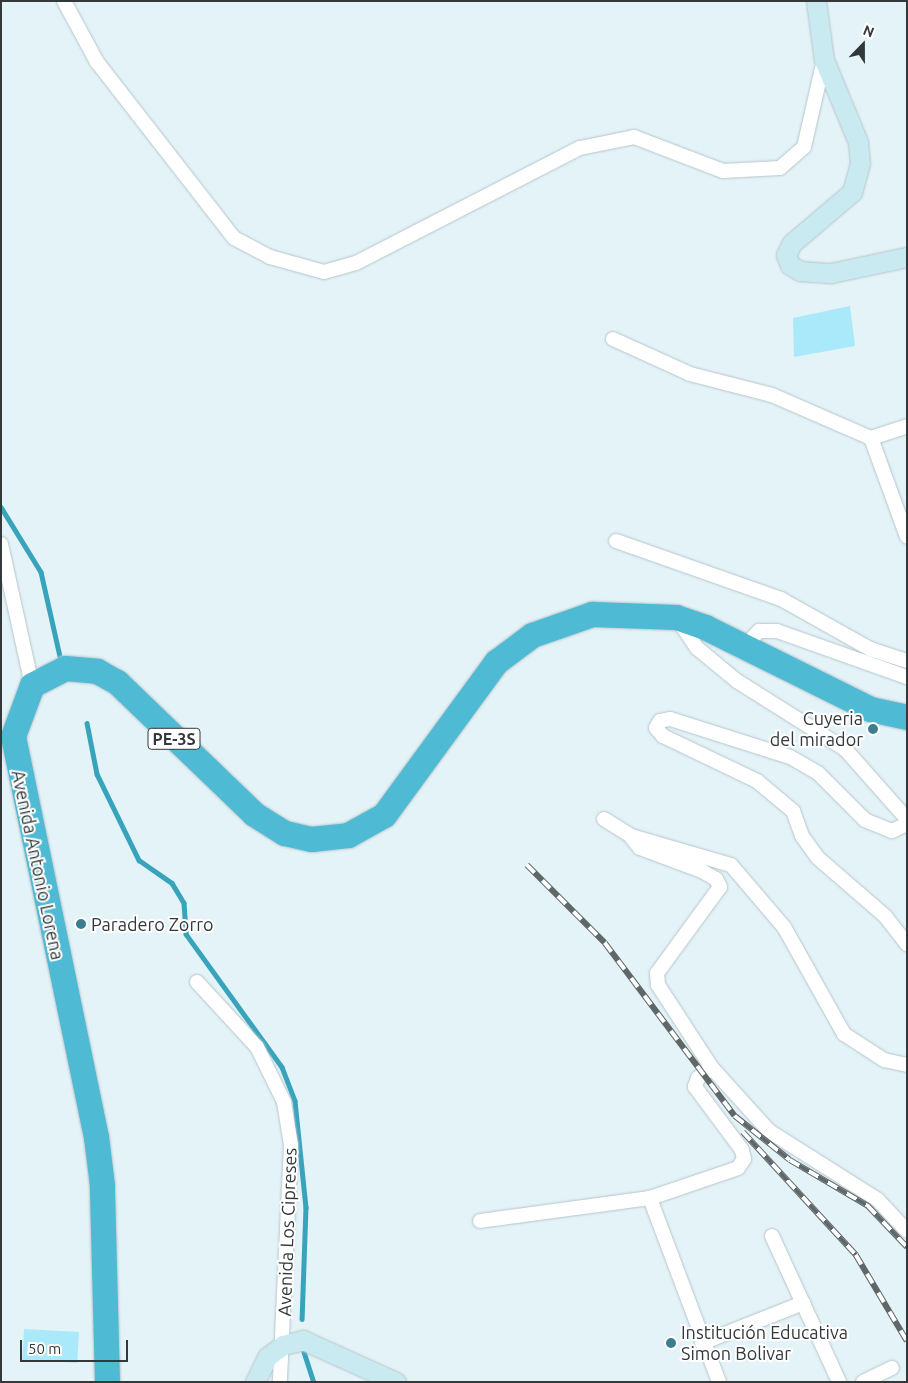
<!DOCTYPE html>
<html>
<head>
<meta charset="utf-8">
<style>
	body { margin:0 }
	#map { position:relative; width:908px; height:1383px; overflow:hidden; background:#e3f3f8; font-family:Ubuntu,sans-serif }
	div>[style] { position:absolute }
	.green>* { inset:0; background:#aae9fa; transform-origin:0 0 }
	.stream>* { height:4.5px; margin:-2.25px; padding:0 2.25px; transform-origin:2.25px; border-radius:2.25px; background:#38a4bc }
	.roads { filter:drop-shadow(0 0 1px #b6c5c9) drop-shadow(0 0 1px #b6c5c9) }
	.street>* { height:14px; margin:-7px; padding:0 7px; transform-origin:7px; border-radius:7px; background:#fff }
	.secondary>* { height:19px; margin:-9.5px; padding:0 9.5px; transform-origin:9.5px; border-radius:9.5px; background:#caeaf2 }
	.highway>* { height:25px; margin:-12.5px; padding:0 12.5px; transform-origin:12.5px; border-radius:12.5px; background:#4ebad4 }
	.rail>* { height:5.5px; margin-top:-2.75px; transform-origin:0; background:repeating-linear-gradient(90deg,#fff 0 11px,#5f6769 0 22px); box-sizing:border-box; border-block:1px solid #5f6769 }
	.dots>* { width:14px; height:14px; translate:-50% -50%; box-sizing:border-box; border:2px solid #fff; border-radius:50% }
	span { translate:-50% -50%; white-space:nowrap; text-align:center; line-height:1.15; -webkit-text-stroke:4px #fff; paint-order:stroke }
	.shield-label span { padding:1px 4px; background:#fff; border:1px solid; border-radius:4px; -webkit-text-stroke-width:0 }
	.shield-label { font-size:16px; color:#33393a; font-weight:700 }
	.poi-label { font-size:18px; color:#33393a }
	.right { translate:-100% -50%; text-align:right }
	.left { translate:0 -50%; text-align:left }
	.street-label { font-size:18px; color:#33393a }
	.frame { position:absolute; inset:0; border:2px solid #33393a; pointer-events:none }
	.north { position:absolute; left:838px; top:20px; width:50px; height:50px; -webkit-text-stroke:4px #fff; paint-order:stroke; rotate:22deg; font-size:14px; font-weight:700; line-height:20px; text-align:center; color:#33393a }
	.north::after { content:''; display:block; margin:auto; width:18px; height:22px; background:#33393a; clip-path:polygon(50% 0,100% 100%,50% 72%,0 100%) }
	.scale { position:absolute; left:20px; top:1340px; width:108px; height:22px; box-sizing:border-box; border:2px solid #33393a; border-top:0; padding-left:6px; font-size:15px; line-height:18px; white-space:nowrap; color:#33393a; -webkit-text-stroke:4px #fff; paint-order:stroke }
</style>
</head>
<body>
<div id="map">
	<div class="green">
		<i style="clip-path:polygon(850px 306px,855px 346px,794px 357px,793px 318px)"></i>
		<i style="left:24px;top:1329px;width:55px;height:31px;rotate:3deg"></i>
	</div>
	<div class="stream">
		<i style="left:1px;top:507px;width:76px;rotate:58.4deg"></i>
		<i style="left:41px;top:572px;width:86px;rotate:77.3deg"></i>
		<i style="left:87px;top:723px;width:52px;rotate:78.9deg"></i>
		<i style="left:97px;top:774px;width:96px;rotate:64deg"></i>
		<i style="left:139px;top:860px;width:40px;rotate:34.9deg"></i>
		<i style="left:172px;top:883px;width:23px;rotate:59deg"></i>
		<i style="left:184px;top:903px;width:31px;rotate:86deg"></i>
		<i style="left:186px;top:934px;width:164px;rotate:54.2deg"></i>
		<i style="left:282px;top:1067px;width:36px;rotate:69deg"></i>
		<i style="left:295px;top:1101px;width:107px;rotate:84.1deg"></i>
		<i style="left:306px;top:1207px;width:112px;rotate:92deg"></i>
		<i style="left:304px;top:1352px;width:32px;rotate:72deg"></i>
	</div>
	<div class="roads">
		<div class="street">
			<i style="left:64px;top:1px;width:69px;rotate:61.6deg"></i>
			<i style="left:97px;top:62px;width:223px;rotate:52.1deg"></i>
			<i style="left:234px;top:238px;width:41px;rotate:27.8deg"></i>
			<i style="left:270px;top:257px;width:56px;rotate:15.5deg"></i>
			<i style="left:324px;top:272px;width:33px;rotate:-16deg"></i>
			<i style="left:356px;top:263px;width:252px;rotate:-27.2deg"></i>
			<i style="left:580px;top:148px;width:55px;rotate:-11.5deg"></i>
			<i style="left:634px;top:137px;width:95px;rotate:20.9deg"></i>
			<i style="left:723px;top:171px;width:57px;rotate:-3deg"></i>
			<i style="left:780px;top:168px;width:32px;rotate:-41deg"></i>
			<i style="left:804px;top:147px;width:89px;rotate:-77.1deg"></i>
			<i style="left:613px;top:339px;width:85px;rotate:24.4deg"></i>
			<i style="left:690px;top:374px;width:85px;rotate:14.4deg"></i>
			<i style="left:772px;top:395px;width:108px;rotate:23.5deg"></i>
			<i style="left:871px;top:438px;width:38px;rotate:-18deg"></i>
			<i style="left:871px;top:438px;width:105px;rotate:70deg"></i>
			<i style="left:616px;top:541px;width:175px;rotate:19.4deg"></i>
			<i style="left:781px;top:599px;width:102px;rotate:29.3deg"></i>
			<i style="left:870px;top:649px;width:39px;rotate:18deg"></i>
			<i style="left:1px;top:544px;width:144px;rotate:77.6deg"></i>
			<i style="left:678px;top:620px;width:34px;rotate:56deg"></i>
			<i style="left:697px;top:648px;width:52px;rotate:39.5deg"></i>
			<i style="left:737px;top:681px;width:128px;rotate:32.2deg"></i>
			<i style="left:845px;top:749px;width:94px;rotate:48.5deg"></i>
			<i style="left:745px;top:646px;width:21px;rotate:-47deg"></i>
			<i style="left:759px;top:631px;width:18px"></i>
			<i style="left:777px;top:631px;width:138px;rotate:19.5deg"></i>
			<i style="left:604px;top:819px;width:32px;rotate:32deg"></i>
			<i style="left:631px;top:836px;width:104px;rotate:16.2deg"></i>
			<i style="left:731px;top:865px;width:82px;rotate:49.5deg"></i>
			<i style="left:784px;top:927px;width:123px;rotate:60.7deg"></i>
			<i style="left:844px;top:1034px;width:48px;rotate:33deg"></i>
			<i style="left:884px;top:1060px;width:24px;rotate:12deg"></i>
			<i style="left:907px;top:824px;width:17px;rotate:155deg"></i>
			<i style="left:892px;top:831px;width:29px;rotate:-158deg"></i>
			<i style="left:865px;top:820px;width:66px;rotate:-135deg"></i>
			<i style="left:818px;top:773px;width:32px;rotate:-150deg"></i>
			<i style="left:790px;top:757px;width:126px;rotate:-162.4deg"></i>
			<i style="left:670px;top:719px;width:10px;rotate:169deg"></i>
			<i style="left:660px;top:721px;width:8px;rotate:120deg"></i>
			<i style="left:656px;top:728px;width:11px;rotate:49deg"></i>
			<i style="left:663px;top:736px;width:104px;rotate:25.6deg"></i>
			<i style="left:757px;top:781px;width:47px;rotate:39.8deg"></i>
			<i style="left:793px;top:811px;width:27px;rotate:70deg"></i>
			<i style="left:802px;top:836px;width:27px;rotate:54deg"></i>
			<i style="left:818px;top:858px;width:89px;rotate:40.9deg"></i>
			<i style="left:885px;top:916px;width:36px;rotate:52deg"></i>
			<i style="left:631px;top:837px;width:14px;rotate:51deg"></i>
			<i style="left:640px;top:848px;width:66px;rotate:20.4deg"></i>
			<i style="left:702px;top:871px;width:16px;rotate:30deg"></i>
			<i style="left:716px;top:879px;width:9px;rotate:63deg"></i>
			<i style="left:720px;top:887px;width:107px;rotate:126.2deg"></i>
			<i style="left:657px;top:973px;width:12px;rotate:85deg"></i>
			<i style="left:658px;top:985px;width:99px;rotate:57deg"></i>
			<i style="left:197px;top:982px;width:88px;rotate:47.3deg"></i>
			<i style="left:257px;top:1047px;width:61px;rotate:63.9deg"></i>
			<i style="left:284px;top:1102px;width:44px;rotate:80.8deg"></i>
			<i style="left:291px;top:1145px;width:237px;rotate:92.7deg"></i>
			<i style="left:480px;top:1221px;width:172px;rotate:-7.7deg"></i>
			<i style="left:772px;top:1236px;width:161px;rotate:65.3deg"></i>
			<i style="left:702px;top:1343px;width:109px;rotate:-21.6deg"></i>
			<i style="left:719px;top:1382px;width:197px;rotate:-110.6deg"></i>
			<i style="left:650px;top:1198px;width:93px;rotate:-18.8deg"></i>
			<i style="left:738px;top:1168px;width:11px;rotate:-56deg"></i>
			<i style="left:744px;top:1159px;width:9px;rotate:-103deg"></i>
			<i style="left:742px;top:1150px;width:79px;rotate:-126.7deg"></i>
			<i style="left:695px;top:1087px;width:9px;rotate:-72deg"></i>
			<i style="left:698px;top:1078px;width:17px;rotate:-36deg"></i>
			<i style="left:712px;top:1068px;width:85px;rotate:47.9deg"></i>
			<i style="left:769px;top:1131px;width:129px;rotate:32.3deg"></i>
			<i style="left:878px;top:1200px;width:42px;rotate:46.9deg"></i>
			<i style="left:863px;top:1382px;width:32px;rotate:-26deg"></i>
		</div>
		<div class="secondary">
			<i style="left:816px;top:1px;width:60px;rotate:82.3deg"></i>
			<i style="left:824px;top:60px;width:89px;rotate:67.5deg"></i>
			<i style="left:858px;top:142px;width:21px;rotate:85deg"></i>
			<i style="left:860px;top:163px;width:30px;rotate:105deg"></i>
			<i style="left:852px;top:192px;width:79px;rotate:139.6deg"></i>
			<i style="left:792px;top:243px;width:13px;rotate:117deg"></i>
			<i style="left:786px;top:255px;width:11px;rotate:68deg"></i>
			<i style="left:790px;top:265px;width:12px;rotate:31deg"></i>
			<i style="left:800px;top:271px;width:31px;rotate:4deg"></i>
			<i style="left:831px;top:273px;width:78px;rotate:-11.9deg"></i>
			<i style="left:255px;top:1382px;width:28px;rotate:-64deg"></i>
			<i style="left:267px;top:1357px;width:20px;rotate:-37deg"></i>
			<i style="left:283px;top:1345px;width:21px;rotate:-14deg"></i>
			<i style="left:303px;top:1340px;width:102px;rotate:24.3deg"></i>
		</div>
		<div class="highway">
			<i style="left:107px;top:1382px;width:197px;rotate:-91.5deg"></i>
			<i style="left:102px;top:1185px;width:48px;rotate:-97.1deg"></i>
			<i style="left:96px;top:1137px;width:409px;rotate:-101.7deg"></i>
			<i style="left:13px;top:736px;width:54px;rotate:-69.6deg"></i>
			<i style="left:32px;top:685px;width:37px;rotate:-27deg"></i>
			<i style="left:65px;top:668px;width:32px;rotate:5deg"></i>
			<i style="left:97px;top:671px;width:23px;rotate:29deg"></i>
			<i style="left:117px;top:682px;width:190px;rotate:43.9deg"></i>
			<i style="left:254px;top:814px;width:36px;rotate:32deg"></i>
			<i style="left:285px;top:833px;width:27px;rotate:13deg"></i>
			<i style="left:311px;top:839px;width:37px;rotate:-6deg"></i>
			<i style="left:348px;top:835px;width:41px;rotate:-29.1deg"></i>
			<i style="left:384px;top:815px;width:190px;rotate:-53.8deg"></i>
			<i style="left:496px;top:662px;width:45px;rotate:-36.9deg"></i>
			<i style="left:532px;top:635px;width:64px;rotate:-19.3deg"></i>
			<i style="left:592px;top:614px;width:84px;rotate:2deg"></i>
			<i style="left:676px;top:617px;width:31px;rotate:19deg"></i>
			<i style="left:705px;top:627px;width:184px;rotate:26.4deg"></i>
			<i style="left:870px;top:709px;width:38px;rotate:12deg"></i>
		</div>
	</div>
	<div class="rail">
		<i style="left:527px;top:865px;width:110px;rotate:45deg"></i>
		<i style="left:605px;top:943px;width:216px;rotate:53.1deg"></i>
		<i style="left:735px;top:1116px;width:70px;rotate:38.7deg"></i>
		<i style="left:790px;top:1160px;width:91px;rotate:30.5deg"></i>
		<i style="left:868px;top:1206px;width:57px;rotate:46.4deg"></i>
		<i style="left:743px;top:1132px;width:167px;rotate:47.4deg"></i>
		<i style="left:856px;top:1255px;width:100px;rotate:59.3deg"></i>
	</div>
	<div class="dots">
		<i style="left:873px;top:729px;background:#3b7e8e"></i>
		<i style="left:81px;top:924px;background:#3b7e8e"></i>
		<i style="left:671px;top:1343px;background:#3b7e8e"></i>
	</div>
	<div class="shield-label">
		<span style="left:174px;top:739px">PE-3S</span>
	</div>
	<div class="poi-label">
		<span class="right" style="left:863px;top:729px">Cuyeria<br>del mirador</span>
		<span class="left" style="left:91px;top:924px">Paradero Zorro</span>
		<span class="left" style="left:681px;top:1343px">Institución Educativa<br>Simon Bolivar</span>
	</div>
	<div class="street-label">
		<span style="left:38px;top:865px;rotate:78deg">Avenida Antonio Lorena</span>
		<span style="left:287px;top:1232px;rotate:-88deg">Avenida Los Cipreses</span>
	</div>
	<div class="frame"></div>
	<div class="north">N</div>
	<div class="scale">50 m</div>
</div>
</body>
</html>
